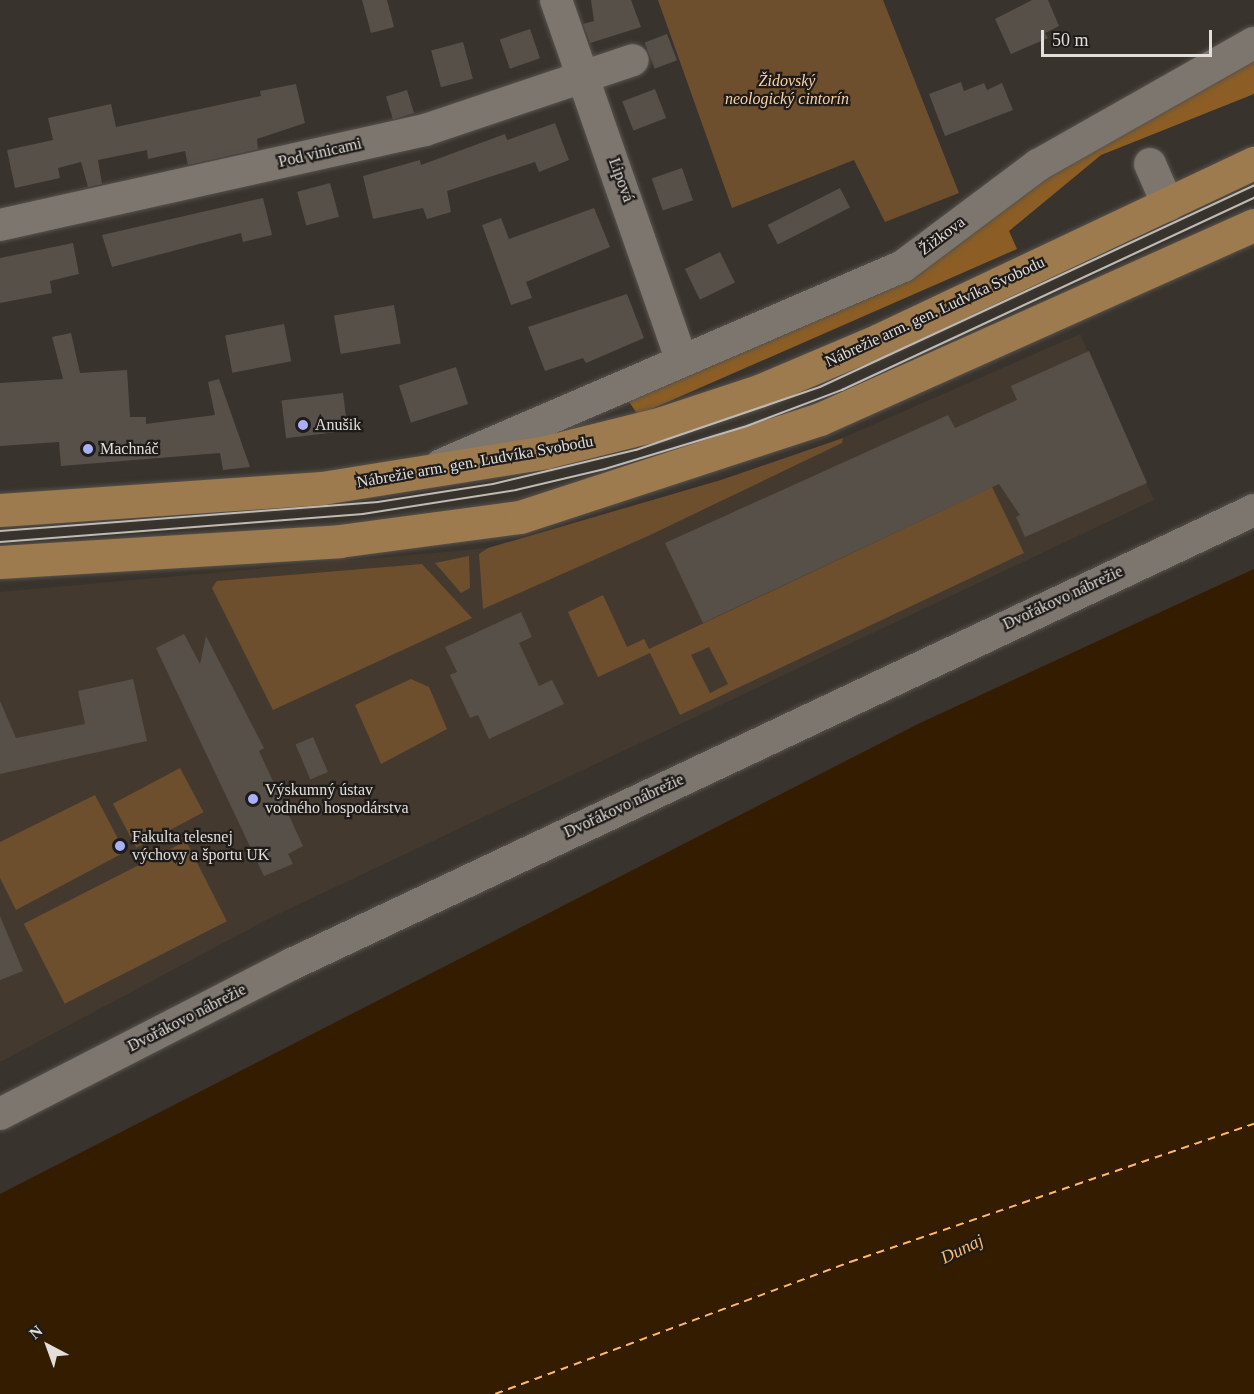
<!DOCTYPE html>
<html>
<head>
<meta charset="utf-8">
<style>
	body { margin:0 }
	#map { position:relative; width:1254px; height:1394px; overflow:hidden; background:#39332d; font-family:Georgia,serif }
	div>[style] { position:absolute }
	.built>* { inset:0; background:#44392e }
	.green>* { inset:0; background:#6d4f2e; transform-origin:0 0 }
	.forest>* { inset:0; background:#8c5e25 }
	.water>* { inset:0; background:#331c00 }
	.ferry>* { height:1.5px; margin-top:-0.75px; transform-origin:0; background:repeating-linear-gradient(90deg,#fdb96b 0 8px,transparent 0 14px) }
	.building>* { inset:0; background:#575049; transform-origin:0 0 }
	.roads { filter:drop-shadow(0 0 2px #56524c) drop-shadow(0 0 2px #56524c) }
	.minor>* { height:32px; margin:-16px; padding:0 16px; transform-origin:16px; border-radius:16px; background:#7d766f }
	.major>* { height:33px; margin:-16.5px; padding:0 16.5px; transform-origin:16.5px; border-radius:16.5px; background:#9e7a4f }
	.tram>* { height:1.5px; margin:-0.75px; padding:0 0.75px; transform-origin:0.75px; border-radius:0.75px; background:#bebab5 }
	.dots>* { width:16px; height:16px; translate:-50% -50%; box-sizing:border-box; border:3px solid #1e1b19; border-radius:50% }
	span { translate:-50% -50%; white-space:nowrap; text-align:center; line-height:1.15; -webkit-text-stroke:4.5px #1e1b19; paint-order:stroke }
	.park-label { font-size:16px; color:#fbd2a6; font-style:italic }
	.street-label { font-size:16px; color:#e2deda }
	.poi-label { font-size:16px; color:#e2deda }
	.left { translate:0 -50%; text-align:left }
	.water-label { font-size:18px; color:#fdb96b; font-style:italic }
	.north { position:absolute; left:18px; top:1316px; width:60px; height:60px; -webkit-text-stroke:4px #1e1b19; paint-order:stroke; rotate:319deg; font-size:16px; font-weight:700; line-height:24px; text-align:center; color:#e2deda }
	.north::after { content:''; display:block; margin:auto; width:21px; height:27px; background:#e2deda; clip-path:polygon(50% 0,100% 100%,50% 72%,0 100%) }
	.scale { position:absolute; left:1041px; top:30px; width:171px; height:27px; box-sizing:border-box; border:3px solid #e2deda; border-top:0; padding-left:8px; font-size:18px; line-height:21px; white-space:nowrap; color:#e2deda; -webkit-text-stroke:4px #1e1b19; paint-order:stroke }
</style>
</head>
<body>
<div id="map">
	<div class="built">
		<i style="clip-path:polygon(1080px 334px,1154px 500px,272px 917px,0 1062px,0 592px,488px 548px,721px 480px,843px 438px)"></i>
	</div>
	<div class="green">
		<i style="clip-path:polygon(658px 0,883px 0,959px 193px,885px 222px,854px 160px,732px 208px)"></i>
		<i style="clip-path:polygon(843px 438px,842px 443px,648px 536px,483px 609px,479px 554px,488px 548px,721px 480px)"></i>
		<i style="clip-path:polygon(evenodd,992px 487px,1024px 553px,680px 715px,650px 653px,598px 677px,568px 612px,603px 595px,627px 647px,644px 639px,649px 649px,992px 487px,709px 647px,728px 684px,710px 693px,691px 655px,709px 647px)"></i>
		<i style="clip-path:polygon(469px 556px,470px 588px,461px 593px,435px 563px)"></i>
		<i style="clip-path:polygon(422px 564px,472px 618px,273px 710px,212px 588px,217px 581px)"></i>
		<i style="clip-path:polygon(411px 679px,429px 687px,447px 729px,381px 764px,355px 705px)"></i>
		<i style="left:180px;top:768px;width:50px;height:76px;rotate:62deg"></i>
		<i style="clip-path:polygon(95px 795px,125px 852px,16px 910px,0 878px,0 842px)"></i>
		<i style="left:186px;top:841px;width:90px;height:182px;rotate:63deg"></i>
	</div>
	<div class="forest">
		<i style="clip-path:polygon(1254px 55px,1254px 94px,1101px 155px,1009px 231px,1017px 249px,638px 415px,627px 399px,777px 330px,1104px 135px)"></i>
	</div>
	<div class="water">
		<i style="clip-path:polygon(1254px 569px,1254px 1394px,0 1394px,0 1194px,918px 724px)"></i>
	</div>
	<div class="ferry">
		<i style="left:495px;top:1394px;width:379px;rotate:-20.4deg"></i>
		<i style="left:850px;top:1262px;width:427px;rotate:-18.9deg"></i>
	</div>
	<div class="building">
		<i style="clip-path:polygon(362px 0,387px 0,394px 27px,371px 33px)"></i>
		<i style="clip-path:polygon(591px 0,631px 0,641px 27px,590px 43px,583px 24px,594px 21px)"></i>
		<i style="clip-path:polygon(1032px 0,1048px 0,1059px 26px,1045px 33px,1048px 38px,1011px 54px,995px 19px)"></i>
		<i style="left:530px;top:29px;width:31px;height:32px;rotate:71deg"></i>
		<i style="left:667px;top:34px;width:28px;height:24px;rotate:69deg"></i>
		<i style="left:463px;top:42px;width:38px;height:33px;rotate:75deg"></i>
		<i style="clip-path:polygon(961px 82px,964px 91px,984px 83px,987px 90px,1002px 83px,1013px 110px,945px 136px,929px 94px)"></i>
		<i style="clip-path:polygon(296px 84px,305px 123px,257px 139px,258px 149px,188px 165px,185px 151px,148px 159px,147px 150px,98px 160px,102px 184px,88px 187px,81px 162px,58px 168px,60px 178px,15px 188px,7px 150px,53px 140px,48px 118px,111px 104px,116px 127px,261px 96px,260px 91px)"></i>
		<i style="left:655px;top:89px;width:31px;height:35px;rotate:69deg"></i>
		<i style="left:407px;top:90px;width:24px;height:22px;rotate:73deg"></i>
		<i style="clip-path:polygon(555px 123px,569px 160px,539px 172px,535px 162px,447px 191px,451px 212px,427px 219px,423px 208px,373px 219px,363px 176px,420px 160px,421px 165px,505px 134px,507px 140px)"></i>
		<i style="left:682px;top:168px;width:34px;height:32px;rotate:71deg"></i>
		<i style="left:330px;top:183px;width:35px;height:34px;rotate:75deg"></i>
		<i style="left:840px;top:188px;width:22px;height:81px;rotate:63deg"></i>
		<i style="clip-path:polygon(263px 198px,272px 235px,243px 242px,241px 233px,112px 267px,102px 235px)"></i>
		<i style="clip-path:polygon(594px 208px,610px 247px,526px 282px,532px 298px,511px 305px,482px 225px,501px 218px,509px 239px)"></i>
		<i style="clip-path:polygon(73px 243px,79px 274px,50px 281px,52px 293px,0 303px,0 258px)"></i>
		<i style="left:720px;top:252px;width:34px;height:39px;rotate:64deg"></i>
		<i style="clip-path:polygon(627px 294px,644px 338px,586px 363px,583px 358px,545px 371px,528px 327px)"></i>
		<i style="left:394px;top:305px;width:39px;height:61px;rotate:80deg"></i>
		<i style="left:284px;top:324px;width:38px;height:60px;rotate:79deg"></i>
		<i style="clip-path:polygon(71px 333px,80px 373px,127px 370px,130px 417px,146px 417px,146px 424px,215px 415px,208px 382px,219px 379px,250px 467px,223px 470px,220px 453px,61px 466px,59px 442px,0 446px,0 383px,63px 379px,52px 337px)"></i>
		<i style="clip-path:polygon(1089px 351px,1147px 483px,1025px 537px,1016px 517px,1020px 515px,999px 484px,703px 623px,665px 543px,948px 415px,955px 428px,1017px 400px,1011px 386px)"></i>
		<i style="left:456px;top:367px;width:39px;height:60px;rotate:72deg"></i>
		<i style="left:343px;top:393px;width:38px;height:62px;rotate:83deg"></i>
		<i style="clip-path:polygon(521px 612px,532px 637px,519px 643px,539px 686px,552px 680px,564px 704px,489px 739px,478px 715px,470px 718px,450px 675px,457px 672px,445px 647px)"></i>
		<i style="clip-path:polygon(184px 634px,200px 664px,206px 636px,264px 748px,259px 751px,303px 846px,288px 854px,293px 864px,264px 876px,156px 648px)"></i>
		<i style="clip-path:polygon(133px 679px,147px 741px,0 774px,0 701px,16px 738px,85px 724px,78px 691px)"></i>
		<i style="left:313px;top:737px;width:38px;height:19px;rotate:67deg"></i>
		<i style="clip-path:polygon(0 916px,23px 971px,0 980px)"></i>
	</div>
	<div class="roads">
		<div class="minor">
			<i style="left:556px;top:0;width:382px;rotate:70.8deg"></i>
			<i style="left:1150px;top:164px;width:45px;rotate:66.3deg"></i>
			<i style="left:0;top:225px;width:435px;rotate:-12.6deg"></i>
			<i style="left:425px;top:130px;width:219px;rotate:-18.6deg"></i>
			<i style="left:441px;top:465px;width:503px;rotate:-23.3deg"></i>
			<i style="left:903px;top:266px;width:169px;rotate:-36.8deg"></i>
			<i style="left:1038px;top:165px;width:248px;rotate:-29.5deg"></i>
			<i style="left:0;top:1114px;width:328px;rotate:-27.2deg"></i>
			<i style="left:292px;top:964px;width:1064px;rotate:-25.26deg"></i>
		</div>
		<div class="major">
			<i style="left:0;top:510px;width:323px;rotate:-3.9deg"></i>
			<i style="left:322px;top:488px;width:227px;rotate:-9.1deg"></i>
			<i style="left:546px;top:452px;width:120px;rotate:-14deg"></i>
			<i style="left:662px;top:423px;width:102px;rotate:-18.3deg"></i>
			<i style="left:759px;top:391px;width:130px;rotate:-23deg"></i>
			<i style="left:879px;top:340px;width:415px;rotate:-25.3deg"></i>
			<i style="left:0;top:562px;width:340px;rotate:-3.5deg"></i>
			<i style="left:339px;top:541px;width:183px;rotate:-7.6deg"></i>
			<i style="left:520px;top:517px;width:316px;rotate:-18.1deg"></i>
			<i style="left:820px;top:419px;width:475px;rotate:-24.1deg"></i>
		</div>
	</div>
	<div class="tram">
		<i style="left:0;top:531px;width:379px;rotate:-4.4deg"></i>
		<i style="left:378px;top:502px;width:116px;rotate:-8.9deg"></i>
		<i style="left:493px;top:484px;width:147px;rotate:-13.4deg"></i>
		<i style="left:636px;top:450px;width:194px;rotate:-18.9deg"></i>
		<i style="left:820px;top:387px;width:478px;rotate:-24.9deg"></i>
		<i style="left:0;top:542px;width:364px;rotate:-4.4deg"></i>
		<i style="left:363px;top:514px;width:155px;rotate:-8.9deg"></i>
		<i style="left:516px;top:490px;width:91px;rotate:-13.3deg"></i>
		<i style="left:605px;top:469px;width:148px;rotate:-16.8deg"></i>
		<i style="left:747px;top:426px;width:102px;rotate:-20.8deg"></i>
		<i style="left:842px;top:390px;width:455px;rotate:-25deg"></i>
	</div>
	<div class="dots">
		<i style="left:303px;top:425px;background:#a8b0fc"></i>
		<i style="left:88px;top:449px;background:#a8b0fc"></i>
		<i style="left:253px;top:799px;background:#a8b0fc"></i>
		<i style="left:120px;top:846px;background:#a8b0fc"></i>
	</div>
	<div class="park-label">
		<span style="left:787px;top:90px">Židovský<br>neologický cintorín</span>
	</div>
	<div class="street-label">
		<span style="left:320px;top:153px;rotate:-13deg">Pod vinicami</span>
		<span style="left:621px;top:180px;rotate:70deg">Lipová</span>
		<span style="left:942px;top:236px;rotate:-37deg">Žižkova</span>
		<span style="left:935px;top:312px;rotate:-25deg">Nábrežie arm. gen. Ludvíka Svobodu</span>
		<span style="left:475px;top:462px;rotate:-10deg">Nábrežie arm. gen. Ludvíka Svobodu</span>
		<span style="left:1063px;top:598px;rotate:-25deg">Dvořákovo nábrežie</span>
		<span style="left:624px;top:806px;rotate:-25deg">Dvořákovo nábrežie</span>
		<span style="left:187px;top:1018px;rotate:-27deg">Dvořákovo nábrežie</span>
	</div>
	<div class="poi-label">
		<span class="left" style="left:315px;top:425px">Anušik</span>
		<span class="left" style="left:100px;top:449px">Machnáč</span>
		<span class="left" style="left:265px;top:799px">Výskumný ústav<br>vodného hospodárstva</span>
		<span class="left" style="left:132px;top:846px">Fakulta telesnej<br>výchovy a športu UK</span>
	</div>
	<div class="water-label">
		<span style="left:962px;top:1249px;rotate:-26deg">Dunaj</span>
	</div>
	<div class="north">N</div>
	<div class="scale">50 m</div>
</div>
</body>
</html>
